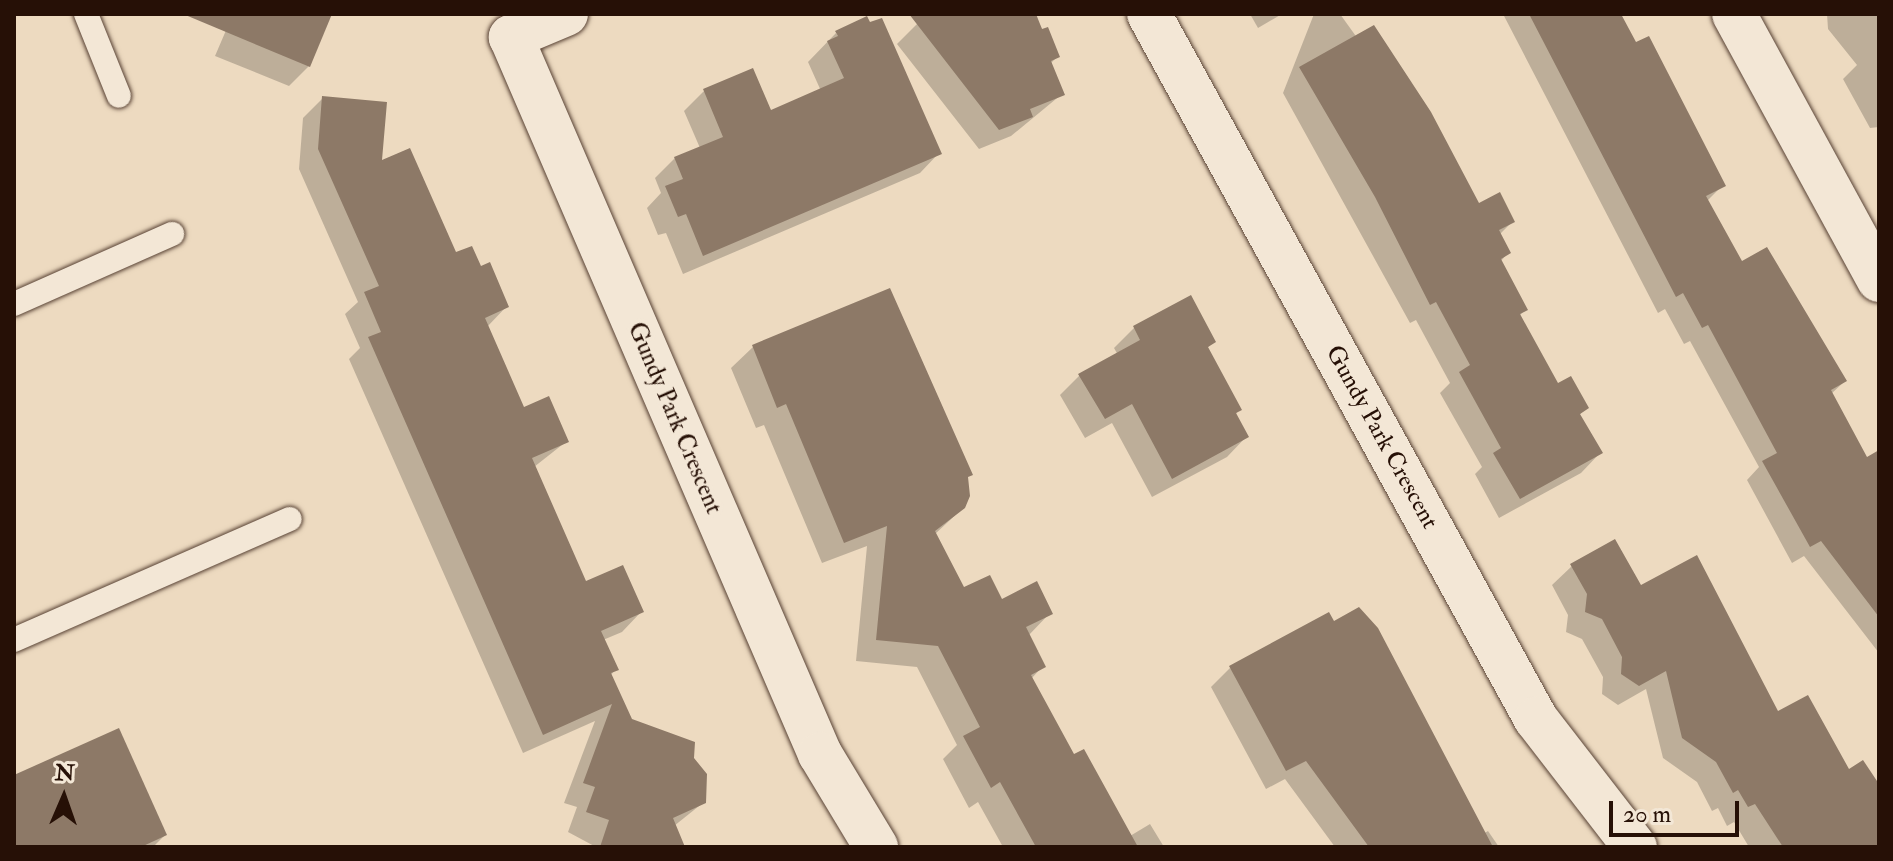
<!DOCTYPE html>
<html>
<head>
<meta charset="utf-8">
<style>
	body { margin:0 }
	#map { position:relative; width:1893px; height:861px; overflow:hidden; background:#eddac0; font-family:"IM FELL Double Pica",serif }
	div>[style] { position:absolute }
	.shadow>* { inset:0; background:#0003 }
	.building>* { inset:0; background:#8d7967 }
	.roads { filter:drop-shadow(0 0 2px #584234) drop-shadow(0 0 2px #584234) }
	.lane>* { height:24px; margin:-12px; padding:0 12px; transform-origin:12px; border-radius:12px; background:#f3e7d6 }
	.street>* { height:44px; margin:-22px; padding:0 22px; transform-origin:22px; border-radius:22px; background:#f3e7d6 }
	span { translate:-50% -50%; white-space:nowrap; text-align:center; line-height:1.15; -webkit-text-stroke:8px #f3e7d6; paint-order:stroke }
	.street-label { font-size:24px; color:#261006 }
	.frame { position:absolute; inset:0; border:16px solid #261006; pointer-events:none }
	.north { position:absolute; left:24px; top:757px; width:80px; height:80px; -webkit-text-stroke:6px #f3e7d6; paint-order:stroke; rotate:2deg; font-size:22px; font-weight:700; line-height:32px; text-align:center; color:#261006 }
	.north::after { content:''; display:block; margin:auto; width:28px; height:36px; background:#261006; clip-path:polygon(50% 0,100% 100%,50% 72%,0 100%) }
	.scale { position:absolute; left:1609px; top:801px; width:130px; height:36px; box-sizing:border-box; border:4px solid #261006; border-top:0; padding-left:10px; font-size:24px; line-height:28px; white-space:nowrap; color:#261006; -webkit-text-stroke:6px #f3e7d6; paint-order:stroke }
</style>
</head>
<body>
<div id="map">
	<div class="shadow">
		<i style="clip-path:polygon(220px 14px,330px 14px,309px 66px,289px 86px,215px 56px,227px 28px)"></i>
		<i style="clip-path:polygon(944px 14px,1034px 14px,1057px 57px,1050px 64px,1062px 94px,1011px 136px,979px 149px,897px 44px,917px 24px)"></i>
		<i style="clip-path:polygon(1250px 14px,1282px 14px,1258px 28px)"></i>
		<i style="clip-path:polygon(1314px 14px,1340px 14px,1478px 206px,1513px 221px,1499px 235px,1508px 253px,1500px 262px,1525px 310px,1519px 316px,1558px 386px,1587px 408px,1579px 415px,1600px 453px,1581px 473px,1499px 518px,1475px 474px,1482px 467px,1440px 393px,1450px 383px,1416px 320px,1410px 323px,1283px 93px)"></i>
		<i style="clip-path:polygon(1503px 14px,1618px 14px,1723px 185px,1707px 201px,1741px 264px,1845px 381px,1831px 394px,1866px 460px,1879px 453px,1879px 653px,1804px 556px,1792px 563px,1747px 480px,1759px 467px,1690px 341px,1684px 344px,1665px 309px,1658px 313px)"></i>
		<i style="clip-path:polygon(1879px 14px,1879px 127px,1870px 128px,1843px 79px,1857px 65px,1828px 29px,1827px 14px)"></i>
		<i style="clip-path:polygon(836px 33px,939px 153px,920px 173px,683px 274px,666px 233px,658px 235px,647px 208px,661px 193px,655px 178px,675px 158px,700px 148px,684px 111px,704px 91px,770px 113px,821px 91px,808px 62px)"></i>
		<i style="clip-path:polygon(323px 98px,455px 255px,480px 269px,507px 306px,487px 327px,522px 410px,567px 441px,534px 467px,585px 584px,641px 612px,622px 632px,603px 640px,616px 669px,610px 676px,630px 720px,692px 759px,704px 802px,674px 826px,683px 847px,596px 847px,568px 832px,577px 807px,564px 803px,595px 721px,523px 753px,349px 359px,360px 348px,345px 314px,358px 302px,299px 169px,303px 118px)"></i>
		<i style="clip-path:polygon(1190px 298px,1213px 342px,1206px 349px,1239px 410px,1235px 415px,1246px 437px,1227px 457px,1152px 497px,1112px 423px,1085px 438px,1060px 395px,1079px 376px,1118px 355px,1114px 348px,1134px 328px)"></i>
		<i style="clip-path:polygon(753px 347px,966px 478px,964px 507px,934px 535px,963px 590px,1050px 613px,1028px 636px,1043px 666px,1031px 679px,1073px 757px,1130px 836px,1150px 824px,1164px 847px,1003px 847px,978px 802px,969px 808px,943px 759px,957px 745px,917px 667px,856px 661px,867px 546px,822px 563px,764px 425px,756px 428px,731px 368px)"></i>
		<i style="clip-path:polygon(1572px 566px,1641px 588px,1777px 714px,1849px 772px,1879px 788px,1879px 847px,1749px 847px,1734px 822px,1727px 826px,1718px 808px,1712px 811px,1697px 782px,1663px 758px,1646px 689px,1618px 705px,1602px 694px,1603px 677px,1582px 639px,1566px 632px,1568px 615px,1552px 585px)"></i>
		<i style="clip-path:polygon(1230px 668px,1483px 834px,1488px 831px,1499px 847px,1335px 847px,1285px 779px,1266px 789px,1211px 687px)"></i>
		<i style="clip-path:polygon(14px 777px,165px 835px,153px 847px,14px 847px)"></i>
	</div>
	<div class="building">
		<i style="clip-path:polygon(183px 14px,332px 14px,310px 67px)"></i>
		<i style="clip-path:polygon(909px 14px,1036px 14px,1042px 29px,1048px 27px,1060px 57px,1051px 61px,1065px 95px,1030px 109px,1033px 117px,999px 130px)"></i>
		<i style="clip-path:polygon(1529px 14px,1621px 14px,1636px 42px,1649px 36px,1726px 186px,1706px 196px,1742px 261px,1767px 247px,1847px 381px,1831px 390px,1867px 457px,1879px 450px,1879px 617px,1821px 541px,1810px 547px,1762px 461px,1777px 453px,1708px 325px,1702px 328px,1683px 293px,1676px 297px)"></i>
		<i style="clip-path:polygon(867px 16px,870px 22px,882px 18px,942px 154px,703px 256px,686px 214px,678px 217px,665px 186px,683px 179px,674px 157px,723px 137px,703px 89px,753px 68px,771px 110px,844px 78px,827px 41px,838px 36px,835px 31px)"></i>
		<i style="clip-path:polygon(1374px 25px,1431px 112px,1479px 203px,1500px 192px,1515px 222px,1499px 230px,1511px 253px,1501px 259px,1528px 310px,1520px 314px,1558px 383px,1571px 376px,1589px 408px,1580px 414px,1603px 453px,1520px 499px,1493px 453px,1501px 448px,1459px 372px,1470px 365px,1436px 302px,1430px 305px,1375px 197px,1299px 67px)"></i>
		<i style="clip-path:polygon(322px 96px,387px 102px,382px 160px,410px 148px,456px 252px,472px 246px,481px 266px,490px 262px,509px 307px,485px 318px,524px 407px,549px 396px,569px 442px,532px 458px,586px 581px,623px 565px,644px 612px,601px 631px,619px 670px,611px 673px,632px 719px,695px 742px,694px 758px,707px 774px,706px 803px,673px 818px,685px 847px,600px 847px,609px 820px,586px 812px,595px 787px,583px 783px,612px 704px,543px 735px,368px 337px,381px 332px,364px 292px,379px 286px,318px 149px)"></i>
		<i style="clip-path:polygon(890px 288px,973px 475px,968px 477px,970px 496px,965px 508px,935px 531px,964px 587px,990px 575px,1002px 599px,1037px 581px,1053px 614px,1026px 627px,1046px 667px,1031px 675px,1074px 754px,1084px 749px,1138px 847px,1036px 847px,1000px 782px,991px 788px,963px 736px,980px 727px,938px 646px,876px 640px,887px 526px,844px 543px,786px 404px,777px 408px,752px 345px)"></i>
		<i style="clip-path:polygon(1191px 295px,1216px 342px,1208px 347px,1242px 410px,1236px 413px,1249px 437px,1172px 479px,1132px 404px,1105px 419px,1078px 374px,1140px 340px,1133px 326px)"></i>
		<i style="clip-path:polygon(1615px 539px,1641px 585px,1697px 555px,1778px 711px,1808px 695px,1849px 769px,1863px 760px,1879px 784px,1879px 847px,1783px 847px,1755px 804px,1748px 807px,1738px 790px,1733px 793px,1716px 762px,1682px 738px,1666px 671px,1639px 686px,1621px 674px,1622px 657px,1602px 619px,1585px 612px,1587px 594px,1570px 564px)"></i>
		<i style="clip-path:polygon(1359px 607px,1378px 628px,1493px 847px,1369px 847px,1306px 761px,1286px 771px,1229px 666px,1329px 612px,1334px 621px)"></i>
		<i style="clip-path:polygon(119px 728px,167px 835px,141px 847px,14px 847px,14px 775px)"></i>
	</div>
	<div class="roads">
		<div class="lane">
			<i style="left:86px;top:14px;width:88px;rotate:68.1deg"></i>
			<i style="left:14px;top:304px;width:173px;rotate:-23.9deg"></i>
			<i style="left:14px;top:640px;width:301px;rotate:-23.7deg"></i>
		</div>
		<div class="street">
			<i style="left:566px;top:14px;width:60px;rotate:157.3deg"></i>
			<i style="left:511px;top:37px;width:781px;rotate:66.69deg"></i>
			<i style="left:820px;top:754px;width:109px;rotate:58.9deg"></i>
			<i style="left:1149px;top:14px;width:804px;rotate:61.24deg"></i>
			<i style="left:1536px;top:719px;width:162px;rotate:52.3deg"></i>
			<i style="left:1734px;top:14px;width:303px;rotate:61.4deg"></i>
		</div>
	</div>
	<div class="street-label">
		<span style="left:675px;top:418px;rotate:67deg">Gundy Park Crescent</span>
		<span style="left:1382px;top:437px;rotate:61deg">Gundy Park Crescent</span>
	</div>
	<div class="frame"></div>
	<div class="north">N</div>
	<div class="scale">20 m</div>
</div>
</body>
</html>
